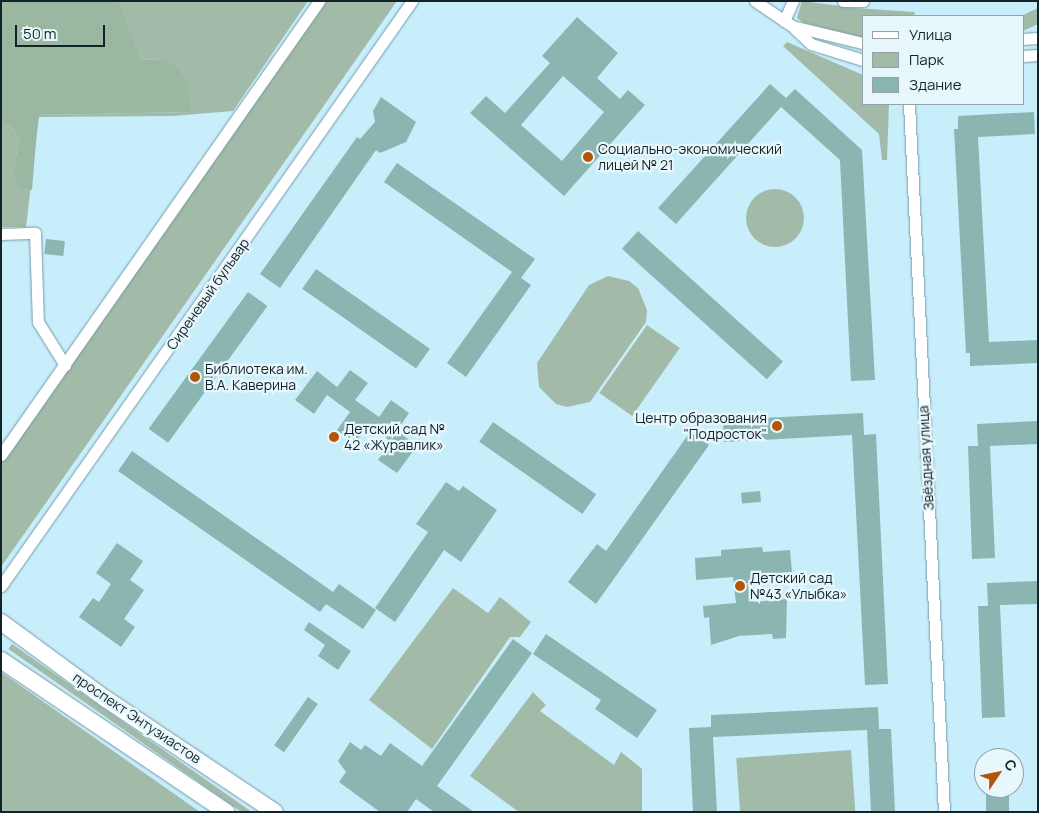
<!DOCTYPE html>
<html>
<head>
<meta charset="utf-8">
<style>
	body { margin:0 }
	#map { position:relative; width:1039px; height:813px; overflow:hidden; background:#c8eefc; font-family:Manrope,sans-serif }
	div>[style] { position:absolute }
	.green>* { inset:0; background:#a2baa8; transform-origin:0 0 }
	.round { border-radius:50% }
	.forest>* { inset:0; background:#99b7a1 }
	.building>* { inset:0; background:#8bb5b0; transform-origin:0 0 }
	.roads { filter:drop-shadow(0 0 1px #769aa7) drop-shadow(0 0 1px #769aa7) }
	.minor>* { height:11px; margin:-5.5px; padding:0 5.5px; transform-origin:5.5px; border-radius:5.5px; background:#fff }
	.secondary>* { height:16px; margin:-8px; padding:0 8px; transform-origin:8px; border-radius:8px; background:#fff }
	.dots>* { width:14px; height:14px; translate:-50% -50%; box-sizing:border-box; border:2px solid #e8f7fc; border-radius:50% }
	span { translate:-50% -50%; white-space:nowrap; text-align:center; line-height:1.15; -webkit-text-stroke:4.5px #e8f7fc; paint-order:stroke }
	.poi-label { font-size:14px; color:#142328 }
	.left { translate:0 -50%; text-align:left }
	.right { translate:-100% -50%; text-align:right }
	.street-label { font-size:14px; color:#142328 }
	.frame { position:absolute; inset:0; border:2px solid #142328; pointer-events:none }
	.legend { position:absolute; left:862px; top:15px; width:162px; height:90px; box-sizing:border-box; background:#e8f7fc; border:1px solid #93a2a7; margin:0; padding:6px 9px; list-style:none; font-size:15px; color:#142328 }
	.legend li { display:flex; align-items:center; gap:10px; height:25px }
	.legend b { width:25px; border:1px solid #93a2a7 }
	.north { position:absolute; left:974px; top:748px; width:50px; height:50px; box-sizing:border-box; background:#e8f7fc; border:1px solid #93a2a7; border-radius:50%; rotate:56deg; font-size:14px; font-weight:700; line-height:20px; text-align:center; color:#142328 }
	.north::after { content:''; display:block; margin:auto; width:18px; height:22px; background:#b35407; clip-path:polygon(50% 0,100% 100%,50% 72%,0 100%) }
	.scale { position:absolute; left:15px; top:25px; width:90px; height:22px; box-sizing:border-box; border:2px solid #142328; border-top:0; padding-left:6px; font-size:15px; line-height:18px; white-space:nowrap; color:#142328; -webkit-text-stroke:4px #e8f7fc; paint-order:stroke }
</style>
</head>
<body>
<div id="map">
	<div class="green">
		<i style="clip-path:polygon(118px 1px,308px 1px,233px 111px,173px 116px,39px 117px,26px 227px,1px 227px,1px 121px,13px 129px,19px 140px,13px 173px,38px 115px,190px 112px,163px 59px,140px 60px,133px 51px)"></i>
		<i style="clip-path:polygon(327px 1px,397px 1px,1px 567px,1px 462px)"></i>
		<i style="clip-path:polygon(802px 1px,855px 8px,915px 12px,914px 16px,863px 16px,863px 37px,860px 37px,804px 23px,797px 18px)"></i>
		<i style="clip-path:polygon(1038px 8px,1038px 24px,1023px 31px,1021px 16px)"></i>
		<i style="clip-path:polygon(787px 42px,863px 75px,863px 104px,889px 104px,887px 160px,882px 160px,879px 134px,783px 46px)"></i>
		<i class="round" style="left:746px;top:189px;width:58px;height:58px"></i>
		<i style="clip-path:polygon(608px 276px,629px 281px,638px 288px,647px 310px,646px 322px,590px 402px,567px 407px,556px 404px,539px 387px,537px 363px,589px 285px)"></i>
		<i style="left:647px;top:325px;width:40px;height:83px;rotate:35deg"></i>
		<i style="clip-path:polygon(453px 588px,488px 613px,500px 597px,531px 622px,520px 637px,510px 637px,432px 749px,369px 700px)"></i>
		<i style="left:12px;top:644px;width:295px;height:6px;rotate:35deg"></i>
		<i style="clip-path:polygon(1px 672px,200px 812px,1px 812px)"></i>
		<i style="clip-path:polygon(533px 692px,546px 705px,540px 711px,614px 765px,621px 752px,642px 769px,642px 812px,519px 812px,470px 776px)"></i>
		<i style="left:851px;top:750px;width:62px;height:115px;rotate:86deg"></i>
	</div>
	<div class="forest">
		<i style="clip-path:polygon(1px 1px,118px 1px,140px 60px,163px 59px,178px 68px,187px 83px,190px 112px,38px 115px,32px 190px,19px 186px,13px 173px,19px 140px,13px 129px,1px 121px)"></i>
	</div>
	<div class="building">
		<i style="clip-path:polygon(evenodd,577px 17px,618px 53px,597px 78px,620px 99px,628px 90px,645px 105px,564px 196px,470px 113px,486px 96px,505px 113px,550px 63px,542px 56px,577px 17px,563px 76px,604px 112px,562px 161px,521px 125px,563px 76px)"></i>
		<i style="clip-path:polygon(770px 84px,786px 98px,795px 89px,862px 150px,875px 380px,851px 381px,840px 160px,781px 107px,676px 224px,658px 208px)"></i>
		<i style="clip-path:polygon(381px 97px,416px 122px,406px 142px,380px 153px,376px 150px,280px 288px,260px 274px,357px 137px,360px 139px,375px 122px,373px 111px)"></i>
		<i style="clip-path:polygon(1034px 112px,1035px 134px,978px 137px,989px 342px,1038px 340px,1038px 363px,970px 366px,970px 353px,966px 353px,954px 129px,958px 129px,958px 116px)"></i>
		<i style="clip-path:polygon(397px 163px,535px 259px,521px 278px,531px 285px,466px 377px,447px 363px,512px 272px,384px 182px)"></i>
		<i style="left:638px;top:231px;width:195px;height:24px;rotate:42deg"></i>
		<i style="left:46px;top:239px;width:19px;height:15px;rotate:6deg"></i>
		<i style="left:316px;top:269px;width:139px;height:24px;rotate:35deg"></i>
		<i style="left:248px;top:292px;width:24px;height:169px;rotate:36deg"></i>
		<i style="clip-path:polygon(350px 370px,368px 383px,355px 400px,379px 417px,391px 400px,409px 413px,397px 431px,417px 446px,397px 473px,378px 460px,391px 442px,368px 425px,355px 443px,337px 430px,350px 412px,327px 395px,314px 414px,295px 400px,317px 371px,337px 387px)"></i>
		<i style="clip-path:polygon(863px 413px,864px 435px,876px 434px,888px 684px,865px 685px,852px 435px,724px 442px,723px 420px)"></i>
		<i style="clip-path:polygon(1038px 421px,1038px 444px,990px 446px,995px 558px,972px 559px,968px 446px,978px 446px,977px 424px)"></i>
		<i style="left:493px;top:422px;width:126px;height:24px;rotate:35deg"></i>
		<i style="clip-path:polygon(690px 432px,709px 445px,596px 604px,568px 582px,597px 544px,606px 551px)"></i>
		<i style="clip-path:polygon(132px 451px,333px 592px,339px 584px,376px 610px,363px 629px,326px 604px,320px 612px,118px 471px)"></i>
		<i style="clip-path:polygon(446px 482px,459px 491px,463px 486px,497px 510px,461px 562px,444px 550px,395px 622px,375px 608px,428px 532px,416px 524px)"></i>
		<i style="left:760px;top:491px;width:11px;height:19px;rotate:85deg"></i>
		<i style="clip-path:polygon(117px 543px,143px 561px,130px 580px,144px 590px,124px 619px,135px 627px,121px 647px,79px 617px,93px 598px,99px 602px,111px 584px,96px 573px)"></i>
		<i style="clip-path:polygon(762px 547px,763px 552px,790px 550px,792px 572px,751px 575px,754px 602px,787px 599px,786px 638px,773px 639px,772px 634px,739px 636px,711px 645px,709px 617px,704px 618px,703px 606px,736px 603px,733px 577px,696px 580px,695px 558px,721px 556px,721px 550px)"></i>
		<i style="clip-path:polygon(1038px 581px,1038px 604px,1000px 605px,1005px 717px,982px 718px,978px 606px,988px 606px,987px 583px)"></i>
		<i style="clip-path:polygon(309px 622px,351px 651px,338px 670px,318px 656px,325px 645px,304px 630px)"></i>
		<i style="clip-path:polygon(546px 634px,657px 710px,637px 738px,595px 709px,601px 700px,533px 654px)"></i>
		<i style="clip-path:polygon(513px 639px,532px 653px,437px 786px,474px 812px,434px 812px,416px 799px,407px 812px,380px 812px,339px 782px,346px 772px,338px 761px,350px 742px,361px 750px,365px 745px,381px 756px,390px 743px,422px 766px)"></i>
		<i style="left:308px;top:697px;width:12px;height:59px;rotate:35deg"></i>
		<i style="clip-path:polygon(878px 707px,879px 729px,891px 729px,895px 812px,871px 812px,867px 730px,713px 737px,717px 812px,693px 812px,689px 728px,711px 727px,711px 715px)"></i>
		<i style="left:986px;top:788px;width:23px;height:24px"></i>
	</div>
	<div class="roads">
		<div class="minor">
			<i style="left:755px;top:1px;width:45px;rotate:34deg"></i>
			<i style="left:792px;top:26px;width:73px;rotate:13.5deg"></i>
			<i style="left:843px;top:1px;width:20px"></i>
			<i style="left:784px;top:21px;width:22px;rotate:-66deg"></i>
			<i style="left:795px;top:29px;width:22px;rotate:43deg"></i>
			<i style="left:811px;top:44px;width:54px;rotate:17.1deg"></i>
			<i style="left:1023px;top:39px;width:15px;rotate:-4deg"></i>
			<i style="left:1023px;top:56px;width:15px;rotate:-4deg"></i>
			<i style="left:909px;top:104px;width:709px;rotate:87.17deg"></i>
			<i style="left:1px;top:234px;width:34px;rotate:-2deg"></i>
			<i style="left:35px;top:233px;width:89px;rotate:88.1deg"></i>
			<i style="left:38px;top:322px;width:51px;rotate:57.9deg"></i>
			<i style="left:1px;top:455px;width:554px;rotate:-54.99deg"></i>
			<i style="left:1px;top:586px;width:715px;rotate:-54.91deg"></i>
		</div>
		<div class="secondary">
			<i style="left:1px;top:622px;width:130px;rotate:36.3deg"></i>
			<i style="left:106px;top:699px;width:203px;rotate:33.8deg"></i>
			<i style="left:1px;top:660px;width:272px;rotate:34deg"></i>
		</div>
	</div>
	<div class="dots">
		<i style="left:588px;top:157px;background:#b35407"></i>
		<i style="left:195px;top:377px;background:#b35407"></i>
		<i style="left:777px;top:426px;background:#b35407"></i>
		<i style="left:334px;top:437px;background:#b35407"></i>
		<i style="left:740px;top:586px;background:#b35407"></i>
	</div>
	<div class="poi-label">
		<span class="left" style="left:598px;top:157px">Социально-экономический<br>лицей № 21</span>
		<span class="left" style="left:205px;top:377px">Библиотека им.<br>В.А. Каверина</span>
		<span class="right" style="left:767px;top:426px">Центр образования<br>"Подросток"</span>
		<span class="left" style="left:344px;top:437px">Детский сад №<br>42 «Журавлик»</span>
		<span class="left" style="left:750px;top:586px">Детский сад<br>№43 «Улыбка»</span>
	</div>
	<div class="street-label">
		<span style="left:208px;top:294px;rotate:-55deg">Сиреневый бульвар</span>
		<span style="left:926px;top:458px;rotate:-93deg">Звёздная улица</span>
		<span style="left:137px;top:718px;rotate:34deg">проспект Энтузиастов</span>
	</div>
	<div class="frame"></div>
	<ul class="legend">
	<li><b style="height:6px;background:#fff"></b>Улица</li>
	<li><b style="height:14px;background:#a2baa8"></b>Парк</li>
	<li><b style="height:14px;background:#8bb5b0"></b>Здание</li>
	</ul>
	<div class="north">С</div>
	<div class="scale">50 m</div>
</div>
</body>
</html>
